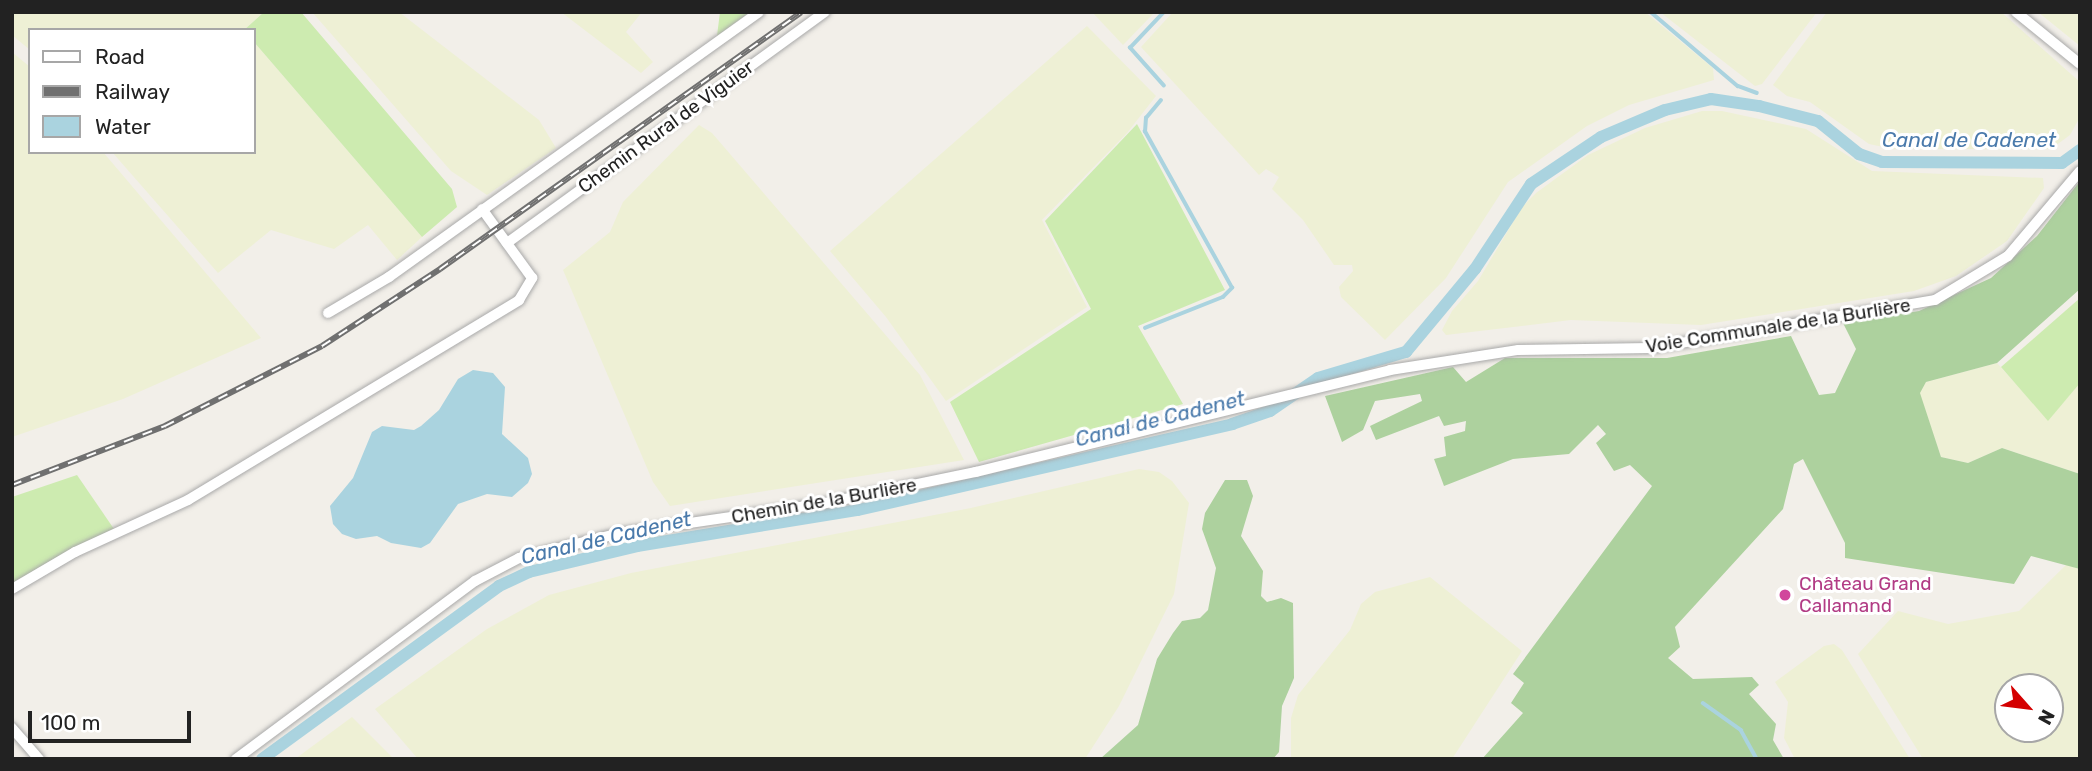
<!DOCTYPE html>
<html>
<head>
<meta charset="utf-8">
<style>
	body { margin:0 }
	#map { position:relative; width:2092px; height:771px; overflow:hidden; background:#f2efe9; font-family:Rubik,sans-serif }
	div>[style] { position:absolute }
	.farmland>* { inset:0; background:#eef0d5 }
	.grass>* { inset:0; background:#cdebb0 }
	.forest>* { inset:0; background:#add19e }
	.water>* { inset:0; background:#aad3df }
	.stream>* { height:3.5px; margin:-1.75px; padding:0 1.75px; transform-origin:1.75px; border-radius:1.75px; background:#aad3df }
	.canal>* { height:12px; margin:-6px; padding:0 6px; transform-origin:6px; border-radius:6px; background:#aad3df }
	.roads { filter:drop-shadow(0 0 2px #a9a9a9) drop-shadow(0 0 2px #a9a9a9) }
	.street>* { height:10px; margin:-5px; padding:0 5px; transform-origin:5px; border-radius:5px; background:#fff }
	.rail>* { height:6px; margin-top:-3px; transform-origin:0; background:repeating-linear-gradient(90deg,#fff 0 10px,#707070 0 20px); box-sizing:border-box; border-block:2px solid #707070 }
	.dots>* { width:19px; height:19px; translate:-50% -50%; box-sizing:border-box; border:4px solid #fff; border-radius:50% }
	span { translate:-50% -50%; white-space:nowrap; text-align:center; line-height:1.15; -webkit-text-stroke:6px #fff; paint-order:stroke }
	.street-label { font-size:19px; color:#222 }
	.hotel-label { font-size:19px; color:#b23c85 }
	.left { translate:0 -50%; text-align:left }
	.water-label { font-size:21px; color:#4a7aab; font-style:italic }
	.frame { position:absolute; inset:0; border:14px solid #222; pointer-events:none }
	.legend { position:absolute; left:28px; top:28px; width:228px; height:126px; box-sizing:border-box; background:#fff; border:2px solid #a7a7a7; margin:0; padding:9px 12px; list-style:none; font-size:21px; color:#222 }
	.legend li { display:flex; align-items:center; gap:14px; height:35px }
	.legend b { width:35px; border:2px solid #a7a7a7 }
	.north { position:absolute; left:1994px; top:673px; width:70px; height:70px; box-sizing:border-box; background:#fff; border:2px solid #a7a7a7; border-radius:50%; rotate:118deg; font-size:19px; font-weight:700; line-height:28px; text-align:center; color:#222 }
	.north::after { content:''; display:block; margin:auto; width:24px; height:32px; background:#d40000; clip-path:polygon(50% 0,100% 100%,50% 72%,0 100%) }
	.scale { position:absolute; left:28px; top:711px; width:163px; height:32px; box-sizing:border-box; border:4px solid #222; border-top:0; padding-left:9px; font-size:21px; line-height:24px; white-space:nowrap; color:#222; -webkit-text-stroke:5px #fff; paint-order:stroke }
</style>
</head>
<body>
<div id="map">
	<div class="farmland">
		<i style="clip-path:polygon(12px 12px,264px 12px,244px 30px,30px 30px,30px 50px,12px 35px)"></i>
		<i style="clip-path:polygon(312px 12px,399px 12px,539px 120px,556px 148px,487px 195px,451px 171px)"></i>
		<i style="clip-path:polygon(561px 12px,642px 12px,626px 32px,653px 62px,641px 73px)"></i>
		<i style="clip-path:polygon(1092px 12px,1155px 12px,1123px 45px)"></i>
		<i style="clip-path:polygon(1173px 12px,1645px 12px,1713px 68px,1714px 80px,1629px 105px,1587px 126px,1508px 182px,1446px 278px,1385px 340px,1341px 297px,1339px 287px,1353px 271px,1352px 265px,1334px 265px,1303px 220px,1272px 189px,1279px 177px,1266px 169px,1259px 175px,1141px 47px)"></i>
		<i style="clip-path:polygon(1660px 12px,1817px 12px,1762px 84px,1755px 86px)"></i>
		<i style="clip-path:polygon(1827px 12px,2001px 12px,2080px 82px,2080px 117px,2070px 135px,2051px 149px,1893px 149px,1869px 144px,1810px 102px,1787px 96px,1773px 85px)"></i>
		<i style="clip-path:polygon(2038px 12px,2080px 12px,2080px 46px)"></i>
		<i style="clip-path:polygon(1087px 26px,1156px 96px,1127px 133px,1042px 220px,1087px 307px,946px 401px,886px 317px,830px 251px)"></i>
		<i style="clip-path:polygon(254px 42px,422px 237px,397px 260px,368px 225px,334px 249px,271px 230px,218px 273px,112px 152px,254px 152px)"></i>
		<i style="clip-path:polygon(12px 52px,30px 67px,30px 152px,103px 152px,261px 338px,123px 399px,12px 437px)"></i>
		<i style="clip-path:polygon(1702px 111px,1722px 111px,1806px 129px,1872px 171px,2043px 178px,2044px 188px,2007px 241px,1956px 276px,1914px 291px,1701px 325px,1571px 320px,1446px 335px,1442px 330px,1452px 311px,1478px 281px,1522px 207px,1536px 193px,1588px 155px,1645px 128px)"></i>
		<i style="clip-path:polygon(699px 125px,712px 133px,920px 375px,964px 460px,670px 506px,653px 482px,563px 270px,610px 232px,623px 202px)"></i>
		<i style="clip-path:polygon(1997px 363px,2048px 420px,2080px 383px,2080px 474px,2002px 448px,1968px 463px,1941px 457px,1919px 393px,1926px 382px)"></i>
		<i style="clip-path:polygon(1139px 469px,1159px 472px,1172px 481px,1189px 503px,1174px 594px,1119px 706px,1085px 759px,418px 759px,375px 709px,487px 629px,549px 595px,631px 573px,971px 508px)"></i>
		<i style="clip-path:polygon(evenodd,2067px 564px,2080px 569px,2080px 759px,1923px 759px,1858px 654px,1898px 611px,1948px 624px,2019px 611px,2067px 564px,2008px 687px,2050px 687px,2050px 729px,2008px 729px,2008px 687px)"></i>
		<i style="clip-path:polygon(1430px 577px,1522px 651px,1452px 759px,1291px 759px,1291px 718px,1298px 695px,1350px 630px,1361px 604px,1375px 592px)"></i>
		<i style="clip-path:polygon(1834px 644px,1842px 650px,1910px 759px,1795px 759px,1784px 738px,1788px 702px,1775px 682px,1824px 646px)"></i>
		<i style="clip-path:polygon(352px 717px,394px 759px,295px 759px)"></i>
	</div>
	<div class="grass">
		<i style="clip-path:polygon(264px 12px,301px 12px,452px 189px,457px 207px,422px 237px,254px 42px,254px 30px,244px 30px)"></i>
		<i style="clip-path:polygon(720px 12px,750px 12px,717px 36px)"></i>
		<i style="clip-path:polygon(1137px 124px,1225px 290px,1138px 326px,1183px 404px,979px 462px,950px 402px,1091px 309px,1045px 221px)"></i>
		<i style="clip-path:polygon(2080px 298px,2080px 383px,2048px 421px,2001px 367px)"></i>
		<i style="clip-path:polygon(77px 475px,114px 529px,12px 583px,12px 497px)"></i>
	</div>
	<div class="forest">
		<i style="clip-path:polygon(2080px 181px,2080px 289px,1997px 363px,1926px 382px,1920px 393px,1941px 457px,1968px 463px,2002px 448px,2080px 474px,2080px 569px,2031px 556px,2014px 584px,1845px 558px,1845px 543px,1803px 459px,1794px 464px,1783px 509px,1675px 627px,1680px 647px,1668px 658px,1693px 679px,1752px 677px,1759px 685px,1749px 694px,1776px 724px,1773px 740px,1784px 759px,1482px 759px,1523px 713px,1511px 703px,1524px 683px,1513px 674px,1652px 486px,1630px 465px,1614px 471px,1596px 443px,1606px 434px,1598px 425px,1569px 454px,1513px 459px,1444px 486px,1434px 459px,1446px 456px,1444px 437px,1465px 431px,1466px 421px,1444px 426px,1439px 416px,1376px 440px,1370px 426px,1422px 401px,1420px 394px,1375px 401px,1363px 430px,1342px 442px,1325px 396px,1453px 367px,1466px 382px,1505px 358px,1667px 358px,1791px 336px,1819px 395px,1835px 393px,1856px 349px,1843px 323px,1919px 311px,1991px 278px,2037px 236px)"></i>
		<i style="clip-path:polygon(1225px 480px,1247px 480px,1253px 496px,1241px 536px,1263px 571px,1261px 596px,1267px 602px,1281px 598px,1293px 603px,1294px 678px,1282px 706px,1279px 752px,1273px 759px,1100px 759px,1138px 725px,1157px 659px,1173px 633px,1182px 621px,1200px 618px,1208px 610px,1216px 568px,1202px 529px,1205px 513px)"></i>
	</div>
	<div class="water">
		<i style="clip-path:polygon(473px 370px,493px 373px,505px 387px,502px 434px,528px 458px,532px 474px,528px 483px,512px 497px,487px 494px,458px 504px,430px 543px,421px 548px,391px 543px,377px 536px,356px 539px,342px 534px,333px 524px,330px 506px,353px 478px,372px 432px,382px 426px,414px 430px,421px 426px,439px 410px,458px 379px)"></i>
	</div>
	<div class="stream">
		<i style="left:1651px;top:12px;width:114px;rotate:40.4deg"></i>
		<i style="left:1738px;top:86px;width:20px;rotate:20deg"></i>
		<i style="left:1164px;top:86px;width:51px;rotate:-131.8deg"></i>
		<i style="left:1130px;top:48px;width:50px;rotate:-46.6deg"></i>
		<i style="left:1145px;top:328px;width:84px;rotate:-21.7deg"></i>
		<i style="left:1223px;top:297px;width:13px;rotate:-45deg"></i>
		<i style="left:1232px;top:288px;width:179px;rotate:-119.1deg"></i>
		<i style="left:1145px;top:132px;width:14px;rotate:-86deg"></i>
		<i style="left:1146px;top:118px;width:23px;rotate:-50deg"></i>
		<i style="left:1703px;top:703px;width:47px;rotate:35.4deg"></i>
		<i style="left:1741px;top:730px;width:33px;rotate:61deg"></i>
	</div>
	<div class="canal">
		<i style="left:262px;top:759px;width:293px;rotate:-36.1deg"></i>
		<i style="left:499px;top:586px;width:33px;rotate:-25deg"></i>
		<i style="left:529px;top:572px;width:111px;rotate:-13.5deg"></i>
		<i style="left:637px;top:546px;width:224px;rotate:-9.3deg"></i>
		<i style="left:858px;top:510px;width:384px;rotate:-12.9deg"></i>
		<i style="left:1232px;top:424px;width:40px;rotate:-18.9deg"></i>
		<i style="left:1270px;top:411px;width:58px;rotate:-34.5deg"></i>
		<i style="left:1318px;top:378px;width:92px;rotate:-16.5deg"></i>
		<i style="left:1406px;top:352px;width:108px;rotate:-50.3deg"></i>
		<i style="left:1475px;top:269px;width:102px;rotate:-56.6deg"></i>
		<i style="left:1531px;top:184px;width:84px;rotate:-33.9deg"></i>
		<i style="left:1601px;top:137px;width:69px;rotate:-22.9deg"></i>
		<i style="left:1665px;top:110px;width:47px;rotate:-13.4deg"></i>
		<i style="left:1711px;top:99px;width:49px;rotate:8.3deg"></i>
		<i style="left:1759px;top:106px;width:61px;rotate:14.3deg"></i>
		<i style="left:1818px;top:121px;width:53px;rotate:38.8deg"></i>
		<i style="left:1859px;top:154px;width:24px;rotate:19deg"></i>
		<i style="left:1882px;top:162px;width:180px;rotate:0.3deg"></i>
		<i style="left:2062px;top:163px;width:22px;rotate:-36deg"></i>
	</div>
	<div class="roads">
		<div class="street">
			<i style="left:2016px;top:12px;width:82px;rotate:39.1deg"></i>
			<i style="left:507px;top:243px;width:393px;rotate:-36deg"></i>
			<i style="left:328px;top:313px;width:71px;rotate:-30.5deg"></i>
			<i style="left:389px;top:277px;width:455px;rotate:-35.6deg"></i>
			<i style="left:12px;top:589px;width:73px;rotate:-30.4deg"></i>
			<i style="left:75px;top:552px;width:124px;rotate:-24.7deg"></i>
			<i style="left:188px;top:500px;width:387px;rotate:-31.1deg"></i>
			<i style="left:519px;top:300px;width:26px;rotate:-59deg"></i>
			<i style="left:532px;top:278px;width:85px;rotate:-125.9deg"></i>
			<i style="left:12px;top:728px;width:41px;rotate:48.9deg"></i>
			<i style="left:236px;top:759px;width:298px;rotate:-36.7deg"></i>
			<i style="left:475px;top:581px;width:50px;rotate:-27.6deg"></i>
			<i style="left:519px;top:558px;width:105px;rotate:-13.8deg"></i>
			<i style="left:621px;top:533px;width:207px;rotate:-8.3deg"></i>
			<i style="left:826px;top:503px;width:153px;rotate:-11.7deg"></i>
			<i style="left:976px;top:472px;width:426px;rotate:-13.8deg"></i>
			<i style="left:1390px;top:370px;width:130px;rotate:-8.9deg"></i>
			<i style="left:1518px;top:350px;width:133px;rotate:-0.9deg"></i>
			<i style="left:1651px;top:348px;width:288px;rotate:-9.6deg"></i>
			<i style="left:1935px;top:300px;width:85px;rotate:-31.1deg"></i>
			<i style="left:2008px;top:256px;width:111px;rotate:-49.7deg"></i>
		</div>
	</div>
	<div class="rail">
		<i style="left:12px;top:485px;width:164px;rotate:-21.1deg"></i>
		<i style="left:165px;top:426px;width:176px;rotate:-27deg"></i>
		<i style="left:322px;top:346px;width:141px;rotate:-33.1deg"></i>
		<i style="left:440px;top:269px;width:443px;rotate:-35.4deg"></i>
	</div>
	<div class="dots">
		<i style="left:1785px;top:595px;background:#d1479c"></i>
	</div>
	<div class="street-label">
		<span style="left:666px;top:127px;rotate:-36deg">Chemin Rural de Viguier</span>
		<span style="left:1778px;top:326px;rotate:-9deg">Voie Communale de la Burlière</span>
		<span style="left:824px;top:501px;rotate:-10deg">Chemin de la Burlière</span>
	</div>
	<div class="hotel-label">
		<span class="left" style="left:1799px;top:595px">Château Grand<br>Callamand</span>
	</div>
	<div class="water-label">
		<span style="left:1969px;top:140px">Canal de Cadenet</span>
		<span style="left:1160px;top:419px;rotate:-14deg">Canal de Cadenet</span>
		<span style="left:606px;top:538px;rotate:-13deg">Canal de Cadenet</span>
	</div>
	<div class="frame"></div>
	<ul class="legend">
	<li><b style="height:9px;background:#fff"></b>Road</li>
	<li><b style="height:9px;background:#707070"></b>Railway</li>
	<li><b style="height:19px;background:#aad3df"></b>Water</li>
	</ul>
	<div class="north">N</div>
	<div class="scale">100 m</div>
</div>
</body>
</html>
